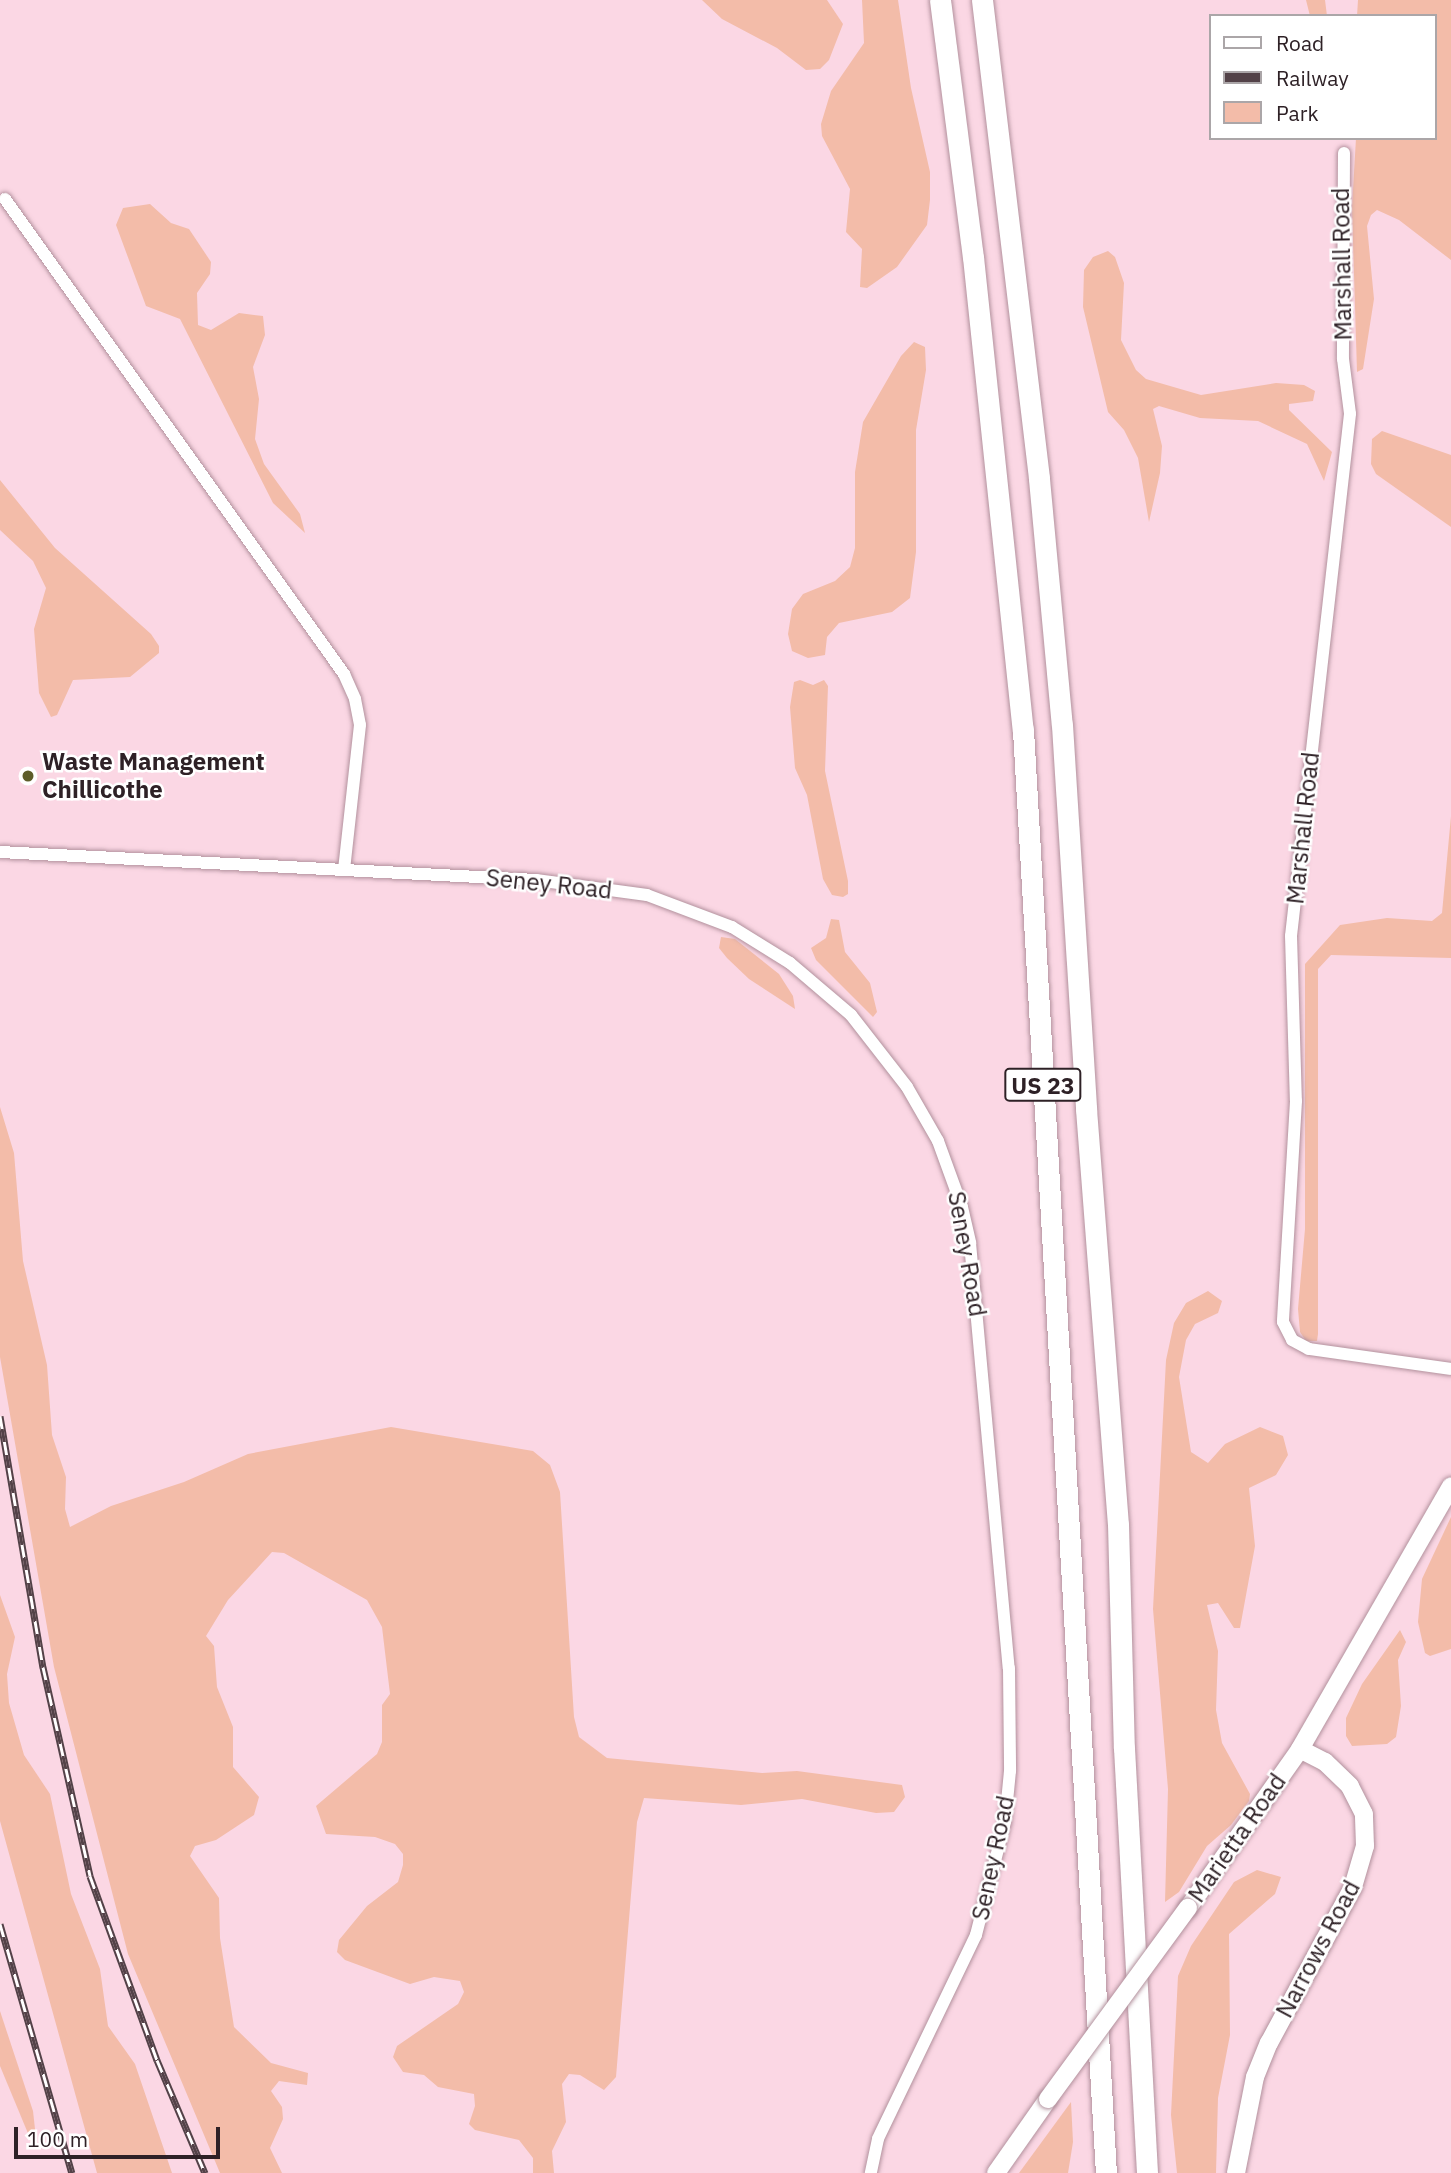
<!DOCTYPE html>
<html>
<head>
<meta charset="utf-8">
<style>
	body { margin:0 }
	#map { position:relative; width:1451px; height:2173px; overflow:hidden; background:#fbd7e4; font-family:"IBM Plex Sans",sans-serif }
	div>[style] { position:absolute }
	.green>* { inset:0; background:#f3bca9 }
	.roads { filter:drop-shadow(0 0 2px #b2919d) drop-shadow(0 0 2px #b2919d) }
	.street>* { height:12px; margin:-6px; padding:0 6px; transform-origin:6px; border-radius:6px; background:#fff }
	.secondary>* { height:18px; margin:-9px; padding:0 9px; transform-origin:9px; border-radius:9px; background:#fff }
	.highway>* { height:21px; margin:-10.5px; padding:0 10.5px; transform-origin:10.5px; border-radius:10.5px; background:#fff }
	.rail>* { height:7px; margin-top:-3.5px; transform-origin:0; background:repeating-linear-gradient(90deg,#fff 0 13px,#534248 0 26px); box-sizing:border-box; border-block:2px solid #534248 }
	.bridges { filter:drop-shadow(0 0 2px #b2919d) drop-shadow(0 0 2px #b2919d) }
	.secondary-bridge>* { height:18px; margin:-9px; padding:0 9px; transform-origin:9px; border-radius:9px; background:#fff }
	.dots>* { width:19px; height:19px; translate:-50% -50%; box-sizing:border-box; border:4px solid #fff; border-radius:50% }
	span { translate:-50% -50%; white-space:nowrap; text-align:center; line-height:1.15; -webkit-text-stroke:5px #fff; paint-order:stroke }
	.shield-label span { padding:2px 5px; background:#fff; border:2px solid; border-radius:5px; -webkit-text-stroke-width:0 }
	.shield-label { font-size:23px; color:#2e2126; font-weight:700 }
	.street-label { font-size:24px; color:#2e2126 }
	.poi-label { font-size:24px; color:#2e2126; font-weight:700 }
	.left { translate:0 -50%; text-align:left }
	.legend { position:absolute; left:1209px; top:14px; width:228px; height:126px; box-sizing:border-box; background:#fff; border:2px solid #aba6a8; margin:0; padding:9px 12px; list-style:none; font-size:21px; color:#2e2126 }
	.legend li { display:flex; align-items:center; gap:14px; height:35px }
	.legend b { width:35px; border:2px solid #aba6a8 }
	.scale { position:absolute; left:14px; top:2127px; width:206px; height:32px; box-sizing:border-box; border:4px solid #2e2126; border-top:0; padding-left:9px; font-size:21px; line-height:24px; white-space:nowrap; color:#2e2126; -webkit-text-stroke:5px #fff; paint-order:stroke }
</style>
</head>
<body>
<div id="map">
	<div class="green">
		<i style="clip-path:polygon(702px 0,827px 0,843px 24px,829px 60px,820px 69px,806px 70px,777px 48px,722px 19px)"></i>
		<i style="clip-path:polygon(862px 0,898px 0,911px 88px,930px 172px,930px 200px,927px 225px,897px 267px,867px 288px,860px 287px,862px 249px,846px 232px,850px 189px,822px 136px,821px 124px,831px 91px,864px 43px)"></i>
		<i style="clip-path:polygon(1306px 0,1325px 0,1327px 16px,1310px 16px)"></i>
		<i style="clip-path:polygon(1358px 0,1451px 0,1451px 260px,1399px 220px,1377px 210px,1371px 215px,1367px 226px,1374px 299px,1363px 369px,1357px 372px,1352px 208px,1356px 138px,1435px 138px,1435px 16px,1357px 16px)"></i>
		<i style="clip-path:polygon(150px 204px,171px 223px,189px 229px,211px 262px,210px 274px,197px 293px,198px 325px,211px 330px,239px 313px,263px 316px,265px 335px,253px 367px,259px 399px,255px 439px,264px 464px,300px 514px,305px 533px,273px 503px,180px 319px,146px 306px,116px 225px,123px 208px)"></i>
		<i style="clip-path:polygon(1108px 251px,1115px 257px,1124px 283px,1121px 340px,1136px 370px,1146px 379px,1201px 395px,1276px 383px,1304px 385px,1315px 391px,1313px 401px,1289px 404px,1289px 410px,1332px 452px,1324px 481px,1307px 444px,1258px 421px,1200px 418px,1159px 406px,1153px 409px,1162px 446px,1160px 473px,1149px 522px,1138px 458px,1124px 430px,1108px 412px,1083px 307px,1084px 270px,1093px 257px)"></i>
		<i style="clip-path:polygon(914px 342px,925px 347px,926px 370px,916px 430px,916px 552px,910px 598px,892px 612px,839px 623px,827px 637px,825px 655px,808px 658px,792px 651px,788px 634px,792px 609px,803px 594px,835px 581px,850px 567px,855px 548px,855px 472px,863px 422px,901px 356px)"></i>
		<i style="clip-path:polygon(1382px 431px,1451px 455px,1451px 527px,1376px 474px,1371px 464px,1372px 439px)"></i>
		<i style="clip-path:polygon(0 480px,55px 548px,151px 634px,159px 646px,159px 653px,130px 677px,73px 680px,57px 715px,51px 717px,39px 693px,34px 629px,46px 588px,33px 561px,0 530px)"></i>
		<i style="clip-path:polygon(800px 680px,813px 685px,824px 680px,828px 686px,825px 771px,848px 881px,848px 894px,843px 897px,832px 895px,823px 879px,807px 795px,795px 768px,790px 707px,794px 682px)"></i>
		<i style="clip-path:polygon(1451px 816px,1451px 958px,1331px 955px,1318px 969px,1318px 1334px,1317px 1341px,1306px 1341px,1300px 1332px,1298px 1309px,1305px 1229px,1305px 964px,1340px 925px,1387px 918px,1432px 921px,1442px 913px)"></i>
		<i style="clip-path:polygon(831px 919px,839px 920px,845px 952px,870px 983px,877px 1012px,873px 1017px,816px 960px,811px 948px,826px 938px)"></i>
		<i style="clip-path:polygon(721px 937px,735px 939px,779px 974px,793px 996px,795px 1009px,749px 979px,727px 958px,719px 948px)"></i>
		<i style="clip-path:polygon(0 1107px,14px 1153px,23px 1261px,47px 1365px,52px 1435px,66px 1477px,65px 1509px,70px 1527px,111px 1506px,184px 1482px,248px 1454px,391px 1427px,533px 1451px,550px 1465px,560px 1492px,574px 1717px,579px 1737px,607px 1758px,762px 1773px,797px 1771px,902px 1785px,905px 1797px,894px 1812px,876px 1813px,802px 1799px,741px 1805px,644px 1798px,637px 1822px,616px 2077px,604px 2090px,580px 2075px,569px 2074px,562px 2084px,566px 2122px,552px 2151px,554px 2173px,533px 2173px,533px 2158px,519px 2140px,475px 2130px,469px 2124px,475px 2106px,474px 2094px,438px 2087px,424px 2075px,403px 2072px,393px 2057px,397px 2046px,458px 2004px,464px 1992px,460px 1981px,434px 1977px,410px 1984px,345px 1960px,337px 1952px,339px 1940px,367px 1906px,398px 1882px,403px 1865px,403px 1854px,395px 1844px,375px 1837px,326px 1834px,316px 1806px,377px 1754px,382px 1742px,382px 1705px,390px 1694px,382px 1627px,367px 1600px,284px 1553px,272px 1552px,228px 1600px,206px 1636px,214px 1646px,217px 1687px,233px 1727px,233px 1767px,259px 1797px,254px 1815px,216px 1840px,195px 1846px,190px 1856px,219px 1898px,220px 1938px,234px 2027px,271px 2063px,308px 2073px,307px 2085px,279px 2081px,271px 2091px,282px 2107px,283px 2119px,270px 2148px,282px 2173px,220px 2173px,128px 1954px,54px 1667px,0 1357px)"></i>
		<i style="clip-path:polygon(1208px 1291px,1222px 1301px,1218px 1313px,1195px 1324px,1186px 1340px,1179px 1377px,1191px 1452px,1208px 1463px,1225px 1444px,1260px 1427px,1283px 1436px,1288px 1455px,1276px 1475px,1249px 1488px,1255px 1546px,1240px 1628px,1234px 1628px,1218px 1603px,1207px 1605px,1218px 1651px,1216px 1710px,1222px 1743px,1250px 1794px,1249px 1801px,1231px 1825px,1207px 1846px,1179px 1892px,1165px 1902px,1168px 1789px,1153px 1609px,1166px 1360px,1174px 1323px,1186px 1303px)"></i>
		<i style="clip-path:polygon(1451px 1517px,1451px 1649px,1430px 1656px,1425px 1653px,1418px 1622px,1422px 1579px)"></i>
		<i style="clip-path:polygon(0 1595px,15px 1637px,7px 1674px,9px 1703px,24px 1755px,50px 1794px,71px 1894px,100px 1969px,108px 2026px,135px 2064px,172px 2173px,97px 2173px,0 1821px)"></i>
		<i style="clip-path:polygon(1400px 1630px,1406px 1642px,1398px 1660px,1401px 1706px,1396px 1737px,1387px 1744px,1352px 1746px,1346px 1736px,1346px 1718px,1362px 1684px)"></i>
		<i style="clip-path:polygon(1257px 1870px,1281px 1877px,1275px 1894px,1229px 1934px,1230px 2035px,1218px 2098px,1216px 2173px,1177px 2173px,1171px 2115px,1178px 1976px,1191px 1946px,1234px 1882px)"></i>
		<i style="clip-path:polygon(0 2011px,33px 2111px,36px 2138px,32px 2143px,0 2066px)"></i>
		<i style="clip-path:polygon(1071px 2102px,1073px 2142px,1068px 2173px,1019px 2173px)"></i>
	</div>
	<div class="roads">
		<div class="street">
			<i style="left:1344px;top:153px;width:206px;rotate:90.3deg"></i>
			<i style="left:1343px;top:359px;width:55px;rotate:82.7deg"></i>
			<i style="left:1350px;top:414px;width:525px;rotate:96.45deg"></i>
			<i style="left:1291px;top:936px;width:165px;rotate:88.3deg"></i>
			<i style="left:1296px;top:1101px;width:221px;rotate:93.4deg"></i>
			<i style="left:1283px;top:1322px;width:20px;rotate:63deg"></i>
			<i style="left:1292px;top:1340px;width:19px;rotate:28deg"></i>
			<i style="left:1309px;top:1349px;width:143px;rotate:8deg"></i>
			<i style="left:5px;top:199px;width:584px;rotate:54.49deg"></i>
			<i style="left:344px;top:674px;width:27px;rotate:66deg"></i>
			<i style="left:355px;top:699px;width:26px;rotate:79deg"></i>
			<i style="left:360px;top:725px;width:146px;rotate:96.3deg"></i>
			<i style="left:0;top:852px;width:537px;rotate:2.99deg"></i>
			<i style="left:536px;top:880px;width:112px;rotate:7.7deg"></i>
			<i style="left:647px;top:895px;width:91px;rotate:20.6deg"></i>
			<i style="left:732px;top:927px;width:68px;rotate:31.8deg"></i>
			<i style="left:790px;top:963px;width:80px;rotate:40.4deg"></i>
			<i style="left:851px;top:1015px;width:91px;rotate:52.1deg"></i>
			<i style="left:907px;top:1087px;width:62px;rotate:60.1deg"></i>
			<i style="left:938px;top:1141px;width:70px;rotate:70deg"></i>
			<i style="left:962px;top:1207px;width:37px;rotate:77deg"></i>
			<i style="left:970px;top:1243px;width:427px;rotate:84.8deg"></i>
			<i style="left:1009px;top:1668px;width:103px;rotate:89.4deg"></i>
			<i style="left:1010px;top:1771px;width:51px;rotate:95.6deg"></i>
			<i style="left:1005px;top:1822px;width:117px;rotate:104.4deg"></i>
			<i style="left:976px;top:1935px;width:226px;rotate:115.7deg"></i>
			<i style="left:878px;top:2139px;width:35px;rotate:102deg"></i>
		</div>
		<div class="secondary">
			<i style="left:1188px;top:1908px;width:194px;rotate:-54.8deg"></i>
			<i style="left:1300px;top:1749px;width:303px;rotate:-60.1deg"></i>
			<i style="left:996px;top:2173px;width:90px;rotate:-54.9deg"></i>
			<i style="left:1236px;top:2173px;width:98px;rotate:-78.8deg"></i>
			<i style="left:1255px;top:2077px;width:37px;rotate:-68deg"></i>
			<i style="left:1269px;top:2043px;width:177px;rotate:-61.7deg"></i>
			<i style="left:1353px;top:1887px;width:43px;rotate:-73.7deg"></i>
			<i style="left:1365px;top:1846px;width:32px;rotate:-92deg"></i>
			<i style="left:1364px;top:1814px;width:31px;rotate:-117deg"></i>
			<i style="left:1350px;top:1786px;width:35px;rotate:-136deg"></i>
			<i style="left:1325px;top:1762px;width:28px;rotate:-153deg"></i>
		</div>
		<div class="highway">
			<i style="left:940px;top:0;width:259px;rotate:82.7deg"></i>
			<i style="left:973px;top:257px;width:476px;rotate:84deg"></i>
			<i style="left:1023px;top:730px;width:1445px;rotate:86.71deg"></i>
			<i style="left:982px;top:0;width:482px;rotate:83.2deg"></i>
			<i style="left:1039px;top:479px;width:247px;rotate:84.7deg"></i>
			<i style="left:1062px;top:725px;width:385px;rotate:86.4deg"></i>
			<i style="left:1086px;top:1109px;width:416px;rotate:85.6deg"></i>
			<i style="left:1118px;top:1524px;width:224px;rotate:88.5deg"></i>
			<i style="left:1124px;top:1748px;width:426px;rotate:86.9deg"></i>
		</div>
	</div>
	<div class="rail">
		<i style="left:0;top:1416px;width:255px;rotate:80.3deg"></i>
		<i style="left:43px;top:1667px;width:214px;rotate:77.3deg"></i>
		<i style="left:90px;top:1876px;width:196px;rotate:70deg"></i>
		<i style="left:157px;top:2060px;width:123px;rotate:67deg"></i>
		<i style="left:0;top:1924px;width:259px;rotate:73.9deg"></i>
	</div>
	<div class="bridges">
		<div class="secondary-bridge">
			<i style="left:1048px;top:2099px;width:237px;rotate:-53.8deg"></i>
		</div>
	</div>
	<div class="dots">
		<i style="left:28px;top:776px;background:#5d5c29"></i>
	</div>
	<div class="shield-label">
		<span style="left:1043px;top:1085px">US 23</span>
	</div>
	<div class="street-label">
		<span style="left:1342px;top:264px;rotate:-91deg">Marshall Road</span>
		<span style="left:1303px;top:828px;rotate:-84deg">Marshall Road</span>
		<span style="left:549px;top:884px;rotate:6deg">Seney Road</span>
		<span style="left:967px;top:1254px;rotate:80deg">Seney Road</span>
		<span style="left:1237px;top:1838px;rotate:-55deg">Marietta Road</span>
		<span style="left:993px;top:1858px;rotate:-78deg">Seney Road</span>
		<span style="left:1318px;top:1949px;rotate:-62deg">Narrows Road</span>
	</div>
	<div class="poi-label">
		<span class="left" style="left:42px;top:776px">Waste Management<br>Chillicothe</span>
	</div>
	<ul class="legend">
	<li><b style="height:9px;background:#fff"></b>Road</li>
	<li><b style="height:9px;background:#534248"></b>Railway</li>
	<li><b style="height:19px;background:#f3bca9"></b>Park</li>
	</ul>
	<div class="scale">100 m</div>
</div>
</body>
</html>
